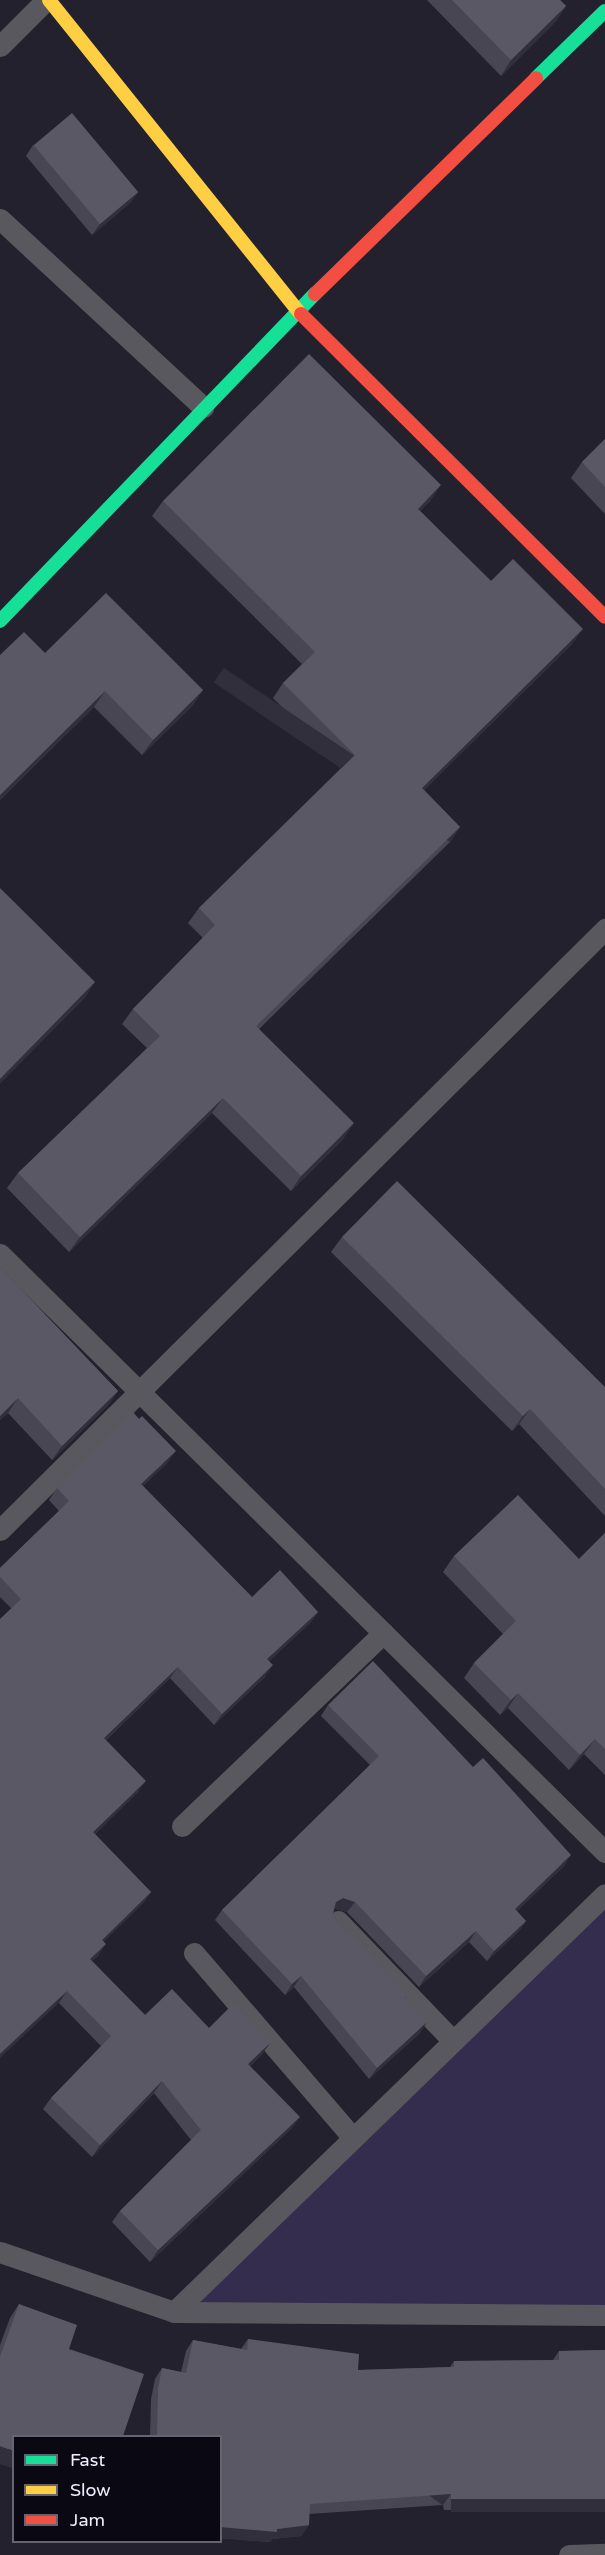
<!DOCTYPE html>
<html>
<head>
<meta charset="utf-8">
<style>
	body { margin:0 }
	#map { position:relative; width:605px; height:2555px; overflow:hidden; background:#24212f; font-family:"Varela Round",sans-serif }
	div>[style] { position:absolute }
	.green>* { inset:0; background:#342d4e }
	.lane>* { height:21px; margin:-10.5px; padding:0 10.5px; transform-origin:10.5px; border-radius:10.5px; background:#59585e }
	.fast>* { height:14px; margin:-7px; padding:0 7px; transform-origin:7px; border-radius:7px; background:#16e098 }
	.slow>* { height:14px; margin:-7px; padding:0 7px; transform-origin:7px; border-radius:7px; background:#ffcf43 }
	.jam>* { height:14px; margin:-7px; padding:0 7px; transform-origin:7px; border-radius:7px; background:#f24e42 }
	.wall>* { inset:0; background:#484652 }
	.shaded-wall>* { inset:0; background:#322f3c; transform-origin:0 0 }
	.building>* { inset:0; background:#5a5864; transform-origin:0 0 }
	span { translate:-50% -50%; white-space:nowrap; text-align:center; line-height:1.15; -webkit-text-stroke:4.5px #0a0813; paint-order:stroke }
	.legend { position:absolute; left:12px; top:2435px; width:210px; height:108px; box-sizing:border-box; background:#0a0813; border:2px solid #666471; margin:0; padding:8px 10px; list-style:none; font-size:18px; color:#f0eefd }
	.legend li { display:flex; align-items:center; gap:12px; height:30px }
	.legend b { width:30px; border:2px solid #666471 }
</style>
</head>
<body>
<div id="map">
	<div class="green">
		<i style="clip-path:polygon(605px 1894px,605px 2315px,174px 2312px)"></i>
	</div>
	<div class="lane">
		<i style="left:0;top:46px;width:65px;rotate:-45deg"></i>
		<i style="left:0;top:219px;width:277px;rotate:42.8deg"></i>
		<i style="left:0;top:1254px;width:851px;rotate:44.67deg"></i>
		<i style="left:0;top:1530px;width:853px;rotate:-44.81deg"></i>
		<i style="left:182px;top:1826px;width:279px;rotate:-43.8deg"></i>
		<i style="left:338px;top:1921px;width:166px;rotate:46.2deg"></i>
		<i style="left:194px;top:1953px;width:244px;rotate:49.3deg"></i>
		<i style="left:0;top:2252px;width:184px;rotate:19deg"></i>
		<i style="left:174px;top:2312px;width:431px;rotate:0.4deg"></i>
		<i style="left:174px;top:2312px;width:600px;rotate:-44.12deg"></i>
		<i style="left:569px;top:2555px;width:36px;rotate:-2deg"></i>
	</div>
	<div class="fast">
		<i style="left:536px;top:78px;width:96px;rotate:-44.2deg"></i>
		<i style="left:0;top:621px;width:454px;rotate:-46.1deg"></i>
	</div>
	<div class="slow">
		<i style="left:49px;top:0;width:403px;rotate:51.3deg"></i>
	</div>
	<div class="jam">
		<i style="left:315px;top:294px;width:309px;rotate:-44.3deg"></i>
		<i style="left:301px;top:314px;width:429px;rotate:44.9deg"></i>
	</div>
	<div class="wall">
		<i style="clip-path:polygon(427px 0,560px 0,566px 6px,556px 21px,501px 76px)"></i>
		<i style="clip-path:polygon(33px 145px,138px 192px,130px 203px,92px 235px,26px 156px)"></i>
		<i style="clip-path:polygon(605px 439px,605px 514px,571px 478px,582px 462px)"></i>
		<i style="clip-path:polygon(431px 500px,420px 511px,491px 581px,572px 644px,424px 790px,460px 827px,450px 842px,259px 1029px,344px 1138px,291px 1191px,212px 1113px,69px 1252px,7px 1188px,18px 1173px,147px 1048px,122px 1024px,133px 1009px,203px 938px,188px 923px,199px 908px,342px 767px,273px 698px,283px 683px,302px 664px,152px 516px,163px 501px)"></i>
		<i style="clip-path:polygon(45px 653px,203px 690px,192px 706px,142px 755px,94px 707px,0 800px,0 655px)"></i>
		<i style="clip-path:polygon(342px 1237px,605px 1387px,605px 1516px,519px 1424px,512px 1431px,331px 1252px)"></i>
		<i style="clip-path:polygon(0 1267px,118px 1391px,108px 1405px,52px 1460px,8px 1413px,0 1420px)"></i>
		<i style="clip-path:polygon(168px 1462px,143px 1486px,252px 1597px,318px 1612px,310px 1623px,269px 1661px,265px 1677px,214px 1725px,170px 1678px,106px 1740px,138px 1792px,95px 1834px,151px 1892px,143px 1903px,103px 1942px,98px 1956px,92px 1961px,145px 2015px,209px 2028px,263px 2053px,250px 2066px,292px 2128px,150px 2262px,112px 2222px,120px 2211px,191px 2140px,154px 2093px,92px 2157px,43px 2109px,51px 2098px,101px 2046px,59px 2003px,11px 1608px,0 1597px,0 1568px,59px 1511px,49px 1500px,57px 1488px)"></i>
		<i style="clip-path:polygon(605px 1533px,605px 1775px,584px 1754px,569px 1770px,508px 1708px,500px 1715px,464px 1678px,474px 1663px,503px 1634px,443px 1572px,454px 1556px,579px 1559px)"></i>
		<i style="clip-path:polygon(328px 1705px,564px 1866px,517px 1911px,526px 1921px,519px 1931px,487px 1961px,469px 1942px,419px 1987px,347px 1912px,336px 1909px,334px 1909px,333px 1913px,336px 1919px,405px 1997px,420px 2033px,369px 2079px,294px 1987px,285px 1995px,215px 1920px,222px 1910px,370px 1765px,321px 1716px)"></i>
		<i style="clip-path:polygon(19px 2304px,69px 2349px,0 2464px,0 2345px,10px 2318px)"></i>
		<i style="clip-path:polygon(248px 2339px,358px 2370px,450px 2367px,454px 2361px,553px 2360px,559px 2351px,605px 2350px,605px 2509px,444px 2510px,443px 2505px,309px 2514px,309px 2525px,301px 2536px,272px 2539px,270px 2542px,220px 2538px,220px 2436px,150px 2436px,151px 2399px,155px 2379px,162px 2368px,181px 2372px,186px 2351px,193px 2340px,241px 2349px)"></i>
	</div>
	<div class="shaded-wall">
		<i style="clip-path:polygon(566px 6px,556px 21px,501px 76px,511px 60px)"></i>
		<i style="clip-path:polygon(138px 192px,130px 203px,92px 235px,99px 225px)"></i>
		<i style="clip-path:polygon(441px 485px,431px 500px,407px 524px,418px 509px)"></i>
		<i style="clip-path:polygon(583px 629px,572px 644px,411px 803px,422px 788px)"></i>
		<i style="clip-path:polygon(203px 690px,192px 706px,142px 755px,153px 740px)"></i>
		<i style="clip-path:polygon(105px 691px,94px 707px,0 800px,0 795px)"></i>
		<i style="left:460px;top:827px;width:18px;height:285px;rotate:124deg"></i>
		<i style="clip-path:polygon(95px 982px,85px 998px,0 1084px,0 1079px)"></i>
		<i style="clip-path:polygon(223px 1098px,212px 1113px,69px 1252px,80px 1237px)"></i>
		<i style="clip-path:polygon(354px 1123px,344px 1138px,291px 1191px,301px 1176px)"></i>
		<i style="clip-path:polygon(118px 1391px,108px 1405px,52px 1460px,62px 1446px)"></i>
		<i style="clip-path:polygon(18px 1398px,8px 1413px,0 1420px,0 1416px)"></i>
		<i style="clip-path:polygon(530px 1409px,519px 1424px,512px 1431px,523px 1416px)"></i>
		<i style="clip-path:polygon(176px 1451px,168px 1462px,133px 1496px,141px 1484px)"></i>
		<i style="clip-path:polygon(318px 1612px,310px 1623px,259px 1671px,267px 1659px)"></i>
		<i style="clip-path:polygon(273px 1665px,265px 1677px,214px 1725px,222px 1714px)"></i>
		<i style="clip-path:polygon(178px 1667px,170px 1678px,96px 1749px,104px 1738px)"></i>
		<i style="clip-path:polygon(518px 1693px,508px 1708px,500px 1715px,511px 1700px)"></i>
		<i style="clip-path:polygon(595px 1739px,584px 1754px,569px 1770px,580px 1755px)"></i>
		<i style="clip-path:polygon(146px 1781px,138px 1792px,85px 1844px,93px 1832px)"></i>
		<i style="clip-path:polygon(571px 1855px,564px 1866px,508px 1920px,515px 1909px)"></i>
		<i style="clip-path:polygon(151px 1892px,143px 1903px,94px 1951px,102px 1940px)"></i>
		<i style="clip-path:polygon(343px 1898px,355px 1902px,347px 1912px,336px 1909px,329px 1912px,336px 1902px)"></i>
		<i style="clip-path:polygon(526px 1921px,519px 1931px,487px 1961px,494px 1951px)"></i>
		<i style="clip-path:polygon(476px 1931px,469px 1942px,419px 1987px,426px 1976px)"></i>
		<i style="clip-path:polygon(106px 1944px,98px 1956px,82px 1971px,90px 1959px)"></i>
		<i style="clip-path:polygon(301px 1976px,294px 1987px,285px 1995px,292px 1984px)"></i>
		<i style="clip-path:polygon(67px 1991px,59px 2003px,0 2058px,0 2054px)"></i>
		<i style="clip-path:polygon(427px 2022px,420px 2033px,369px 2079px,377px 2068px)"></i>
		<i style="clip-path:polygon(271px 2042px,263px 2053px,240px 2075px,248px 2064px)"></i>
		<i style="clip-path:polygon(162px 2081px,154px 2093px,92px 2157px,100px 2145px)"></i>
		<i style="clip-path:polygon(300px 2117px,292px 2128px,150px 2262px,158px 2250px)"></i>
		<i style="clip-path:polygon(0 2446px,14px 2451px,14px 2469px,0 2464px)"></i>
		<i style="left:451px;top:2494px;width:14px;height:141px;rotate:126deg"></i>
		<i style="left:451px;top:2499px;width:154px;height:13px"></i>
		<i style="clip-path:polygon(309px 2525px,301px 2536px,272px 2539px,270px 2542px,220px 2538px,220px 2527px,277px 2529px)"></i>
	</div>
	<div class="building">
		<i style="clip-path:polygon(452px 0,560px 0,566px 6px,511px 60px)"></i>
		<i style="left:72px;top:113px;width:103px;height:50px;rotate:50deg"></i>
		<i style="clip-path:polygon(309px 354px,441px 485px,418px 509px,491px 581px,513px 559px,583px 629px,422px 788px,460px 827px,256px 1026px,354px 1123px,301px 1176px,223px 1098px,80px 1237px,18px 1173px,160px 1036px,133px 1009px,215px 925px,199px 908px,355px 755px,283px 683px,315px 652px,163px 501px)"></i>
		<i style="clip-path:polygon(605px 439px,605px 487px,582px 462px)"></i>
		<i style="clip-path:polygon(106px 593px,203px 690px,153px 740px,105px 691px,0 795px,0 655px,24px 632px,45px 653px)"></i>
		<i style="clip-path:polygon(0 888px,95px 982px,0 1079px)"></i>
		<i style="clip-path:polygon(397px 1181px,605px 1387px,605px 1489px,530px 1409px,523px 1416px,342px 1237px)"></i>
		<i style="clip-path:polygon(0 1267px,118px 1391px,62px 1446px,18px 1398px,0 1416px)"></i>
		<i style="clip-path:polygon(133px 1412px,139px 1419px,142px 1416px,176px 1451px,141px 1484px,252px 1597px,280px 1570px,318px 1612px,267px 1659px,273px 1665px,222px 1714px,178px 1667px,104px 1738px,146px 1781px,93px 1832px,151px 1892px,102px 1940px,106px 1944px,90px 1959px,145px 2015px,172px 1989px,209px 2028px,234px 2003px,271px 2042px,248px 2064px,300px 2117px,158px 2250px,120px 2211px,201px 2130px,162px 2081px,100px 2145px,51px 2098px,111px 2036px,67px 1991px,0 2054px,0 1619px,21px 1599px,0 1577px,0 1568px,69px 1501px,57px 1488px)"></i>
		<i style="clip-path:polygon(518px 1495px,579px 1559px,605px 1533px,605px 1749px,595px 1739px,580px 1755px,518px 1693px,511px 1700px,474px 1663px,516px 1621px,454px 1556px)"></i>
		<i style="clip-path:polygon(373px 1661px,473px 1767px,483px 1758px,571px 1855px,515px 1909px,526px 1921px,494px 1951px,476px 1931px,426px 1976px,355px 1902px,343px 1898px,336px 1902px,333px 1913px,336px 1919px,407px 1994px,404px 1997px,427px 2022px,377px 2068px,301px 1976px,292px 1984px,222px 1910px,379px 1756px,328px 1705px)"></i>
		<i style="clip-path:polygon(19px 2304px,77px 2325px,69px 2349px,144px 2374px,123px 2436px,14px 2436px,14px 2451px,0 2446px,0 2357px)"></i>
		<i style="clip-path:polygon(248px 2339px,359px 2354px,358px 2370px,454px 2367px,454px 2361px,559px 2360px,559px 2351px,605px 2350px,605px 2499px,451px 2499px,451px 2494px,310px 2504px,309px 2525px,277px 2529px,277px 2532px,220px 2527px,220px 2436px,157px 2436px,158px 2389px,162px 2368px,186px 2373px,193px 2340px,247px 2350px)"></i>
	</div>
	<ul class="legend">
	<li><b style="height:8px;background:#16e098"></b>Fast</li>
	<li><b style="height:8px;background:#ffcf43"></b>Slow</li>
	<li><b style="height:8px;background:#f24e42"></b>Jam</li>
	</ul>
</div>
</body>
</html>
